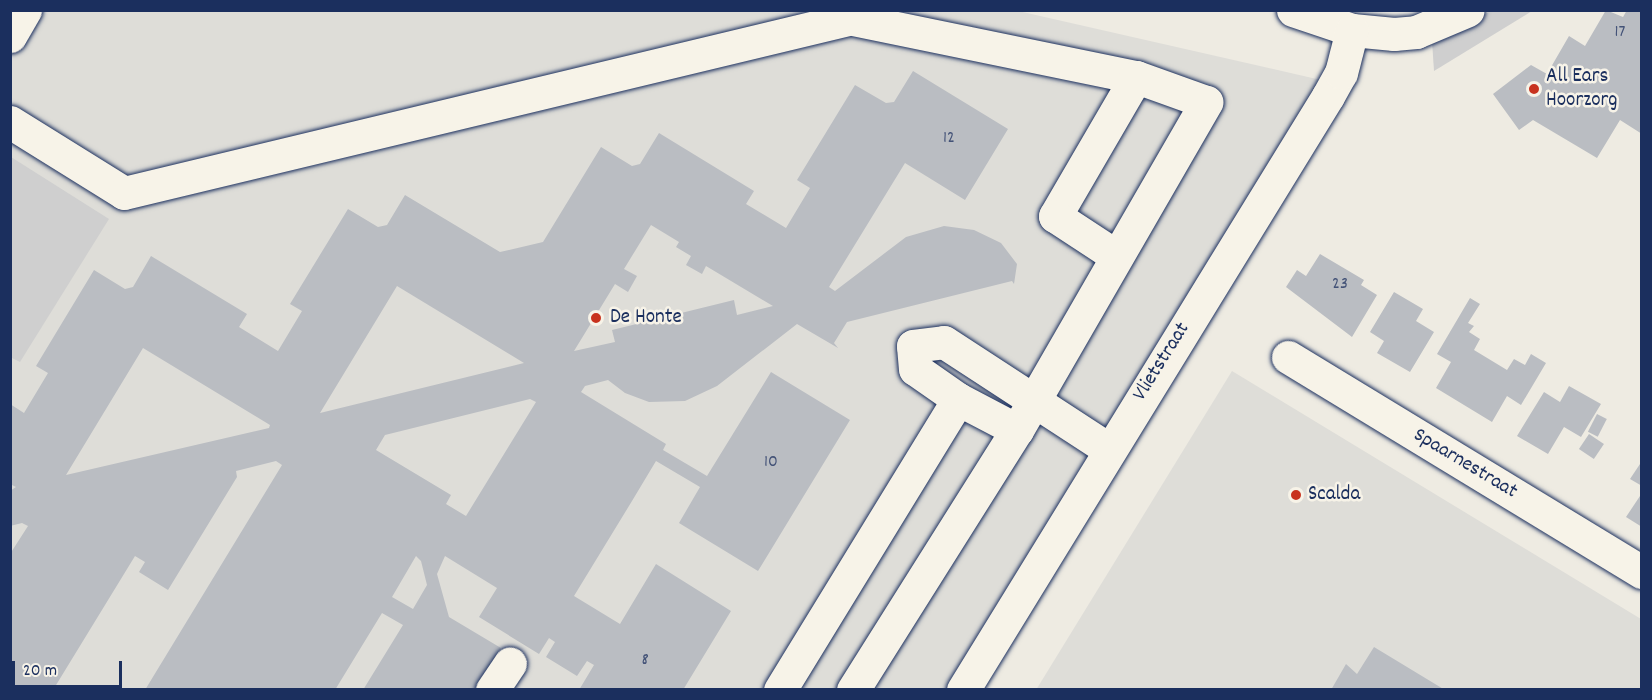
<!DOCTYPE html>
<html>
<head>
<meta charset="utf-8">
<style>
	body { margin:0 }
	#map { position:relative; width:1652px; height:700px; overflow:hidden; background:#eeebe2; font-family:Dekko,sans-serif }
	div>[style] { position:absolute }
	.built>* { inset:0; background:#deddd8 }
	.green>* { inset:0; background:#cfcfcf }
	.building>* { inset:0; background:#babdc2; transform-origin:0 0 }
	.roads { filter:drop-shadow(0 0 2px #1b2f5e) drop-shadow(0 0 2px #1b2f5e) }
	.minor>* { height:33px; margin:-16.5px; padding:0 16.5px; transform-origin:16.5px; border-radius:16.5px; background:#f7f3e8 }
	.dots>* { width:16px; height:16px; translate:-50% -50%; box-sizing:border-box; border:3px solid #f7f3e8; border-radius:50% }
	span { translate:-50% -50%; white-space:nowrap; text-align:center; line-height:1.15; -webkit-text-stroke:5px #f7f3e8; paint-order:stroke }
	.number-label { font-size:18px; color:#435277 }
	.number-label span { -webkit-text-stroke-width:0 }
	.poi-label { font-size:21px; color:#1b2f5e }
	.left { translate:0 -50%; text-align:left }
	.street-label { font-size:21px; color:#1b2f5e }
	.frame { position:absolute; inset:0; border:12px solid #1b2f5e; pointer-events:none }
	.scale { position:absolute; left:12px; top:661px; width:110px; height:27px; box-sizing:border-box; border:3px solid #1b2f5e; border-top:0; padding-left:8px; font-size:18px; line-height:21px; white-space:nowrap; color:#1b2f5e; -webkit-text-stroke:4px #f7f3e8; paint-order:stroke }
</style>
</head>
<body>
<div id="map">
	<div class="built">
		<i style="clip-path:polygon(1014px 10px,1321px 80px,960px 689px,11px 689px,10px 11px)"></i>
		<i style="clip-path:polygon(1232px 371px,1641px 619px,1641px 689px,1036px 690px)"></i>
	</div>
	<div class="green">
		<i style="clip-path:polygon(1491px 11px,1532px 11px,1434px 71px,1432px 41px)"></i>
		<i style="clip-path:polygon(11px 157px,109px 219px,20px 362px,10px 357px)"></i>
	</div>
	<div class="building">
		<i style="clip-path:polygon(1606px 10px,1623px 17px,1627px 10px,1642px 10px,1642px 134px,1620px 120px,1597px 158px,1533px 120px,1519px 130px,1493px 94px,1531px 65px,1547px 74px,1569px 36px,1585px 46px)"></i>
		<i style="clip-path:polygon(evenodd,913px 71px,1008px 129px,965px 200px,905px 163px,829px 287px,835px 291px,906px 237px,944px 226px,974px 230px,1001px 243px,1017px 264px,1014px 284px,1012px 281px,847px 322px,834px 343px,838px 348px,797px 324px,717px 386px,685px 401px,649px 402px,625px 393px,608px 380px,585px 386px,581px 392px,666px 444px,663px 450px,707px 476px,771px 372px,850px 420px,758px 571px,679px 523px,700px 487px,656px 461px,632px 501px,574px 596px,620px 624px,656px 564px,731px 611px,683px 690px,579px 690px,594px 665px,587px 661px,577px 676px,546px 657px,555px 642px,549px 638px,539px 654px,479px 617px,497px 588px,445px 556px,437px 574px,449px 617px,501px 648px,476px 690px,363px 690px,403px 625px,382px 613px,335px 690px,145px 690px,282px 465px,276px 461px,236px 471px,237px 477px,168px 590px,139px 572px,145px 562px,135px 556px,53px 690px,10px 690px,10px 554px,28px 526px,22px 523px,10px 526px,10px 491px,16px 487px,10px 484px,10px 404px,24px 413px,48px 373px,36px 366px,94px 270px,125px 289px,133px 287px,151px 256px,247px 314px,239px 327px,278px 351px,302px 311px,290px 304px,348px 209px,378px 227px,387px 225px,405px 195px,500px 252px,543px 242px,601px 147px,632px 166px,640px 164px,659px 133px,754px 191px,746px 204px,786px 228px,810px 188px,797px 180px,855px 85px,886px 103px,894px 102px,913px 71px,651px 225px,679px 242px,676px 247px,691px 256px,686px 265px,702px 274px,706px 266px,773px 306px,737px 315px,734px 300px,612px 330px,615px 342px,574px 351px,615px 284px,628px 292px,637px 276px,624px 269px,651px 225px,913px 71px,397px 286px,524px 363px,320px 413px,397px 286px,913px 71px,143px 348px,270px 425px,269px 428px,66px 475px,143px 348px,913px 71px,530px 399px,536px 402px,466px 516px,446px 504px,451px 495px,376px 450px,385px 435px,530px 399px,913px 71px,416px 556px,421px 561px,427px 585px,413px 609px,392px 597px,416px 556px)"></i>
		<i style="clip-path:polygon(1320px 254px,1364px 280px,1361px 285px,1377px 295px,1352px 337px,1286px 287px,1297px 270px,1306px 276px)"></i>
		<i style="clip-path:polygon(1394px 292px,1423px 309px,1416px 321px,1434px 332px,1410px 372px,1377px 353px,1384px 341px,1370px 332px)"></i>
		<i style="clip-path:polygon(1470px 298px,1480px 304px,1468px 323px,1474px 326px,1469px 332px,1480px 339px,1474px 350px,1507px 370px,1514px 359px,1525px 365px,1531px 354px,1546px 363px,1521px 405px,1507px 396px,1492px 422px,1436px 388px,1451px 362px,1437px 354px)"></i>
		<i style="clip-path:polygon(1569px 386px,1601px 404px,1581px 437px,1564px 427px,1548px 454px,1517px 436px,1544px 392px,1560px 402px)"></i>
		<i style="left:1597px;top:414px;width:11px;height:20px;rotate:27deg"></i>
		<i style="left:1589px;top:434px;width:18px;height:18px;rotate:34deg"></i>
		<i style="clip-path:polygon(1642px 461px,1642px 486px,1630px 479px)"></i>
		<i style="clip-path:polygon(1642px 493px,1642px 527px,1626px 517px)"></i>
		<i style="clip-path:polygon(1374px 647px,1445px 690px,1331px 690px,1346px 664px,1357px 674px)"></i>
	</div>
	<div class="roads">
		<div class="minor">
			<i style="left:1293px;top:10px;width:62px;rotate:18.7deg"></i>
			<i style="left:1352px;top:30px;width:42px;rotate:5.4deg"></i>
			<i style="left:1394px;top:34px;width:22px;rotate:-5deg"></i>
			<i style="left:1416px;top:32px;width:56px;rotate:-22.9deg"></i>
			<i style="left:828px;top:14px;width:314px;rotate:11.6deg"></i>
			<i style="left:10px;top:36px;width:30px;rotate:-60deg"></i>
			<i style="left:10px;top:122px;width:134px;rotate:31.9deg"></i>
			<i style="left:124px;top:193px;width:745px;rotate:-13.51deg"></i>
			<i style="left:1288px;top:357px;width:414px;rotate:31.3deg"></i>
			<i style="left:1017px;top:430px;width:67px;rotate:-152.3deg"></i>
			<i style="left:958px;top:399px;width:52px;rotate:-145.1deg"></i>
			<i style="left:915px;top:369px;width:23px;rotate:-95deg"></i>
			<i style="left:913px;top:346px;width:31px;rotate:-7deg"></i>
			<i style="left:944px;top:342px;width:196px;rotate:33.1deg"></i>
			<i style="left:492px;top:690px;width:32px;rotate:-56deg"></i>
			<i style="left:780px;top:690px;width:341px;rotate:-58.5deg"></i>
			<i style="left:853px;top:690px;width:307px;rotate:-57.8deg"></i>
			<i style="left:1017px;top:430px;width:379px;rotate:-60deg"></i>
			<i style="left:1206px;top:102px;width:74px;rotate:-160.3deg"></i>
			<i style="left:1136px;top:77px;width:161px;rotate:120.2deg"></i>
			<i style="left:1055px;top:216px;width:73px;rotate:33.3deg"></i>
			<i style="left:963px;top:690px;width:697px;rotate:-58.43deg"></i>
			<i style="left:1328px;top:96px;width:26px;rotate:-61deg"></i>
			<i style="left:1341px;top:73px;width:44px;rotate:-75.7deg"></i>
		</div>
	</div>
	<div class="dots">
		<i style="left:1534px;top:89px;background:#c8321e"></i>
		<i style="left:596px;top:318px;background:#c8321e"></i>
		<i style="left:1296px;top:495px;background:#c8321e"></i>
	</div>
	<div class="number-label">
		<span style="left:1620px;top:33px">17</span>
		<span style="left:949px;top:139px">12</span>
		<span style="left:1340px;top:285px">23</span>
		<span style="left:771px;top:463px">10</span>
		<span style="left:645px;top:661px">8</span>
	</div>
	<div class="poi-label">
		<span class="left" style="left:1546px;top:89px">All Ears<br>Hoorzorg</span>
		<span class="left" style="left:610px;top:318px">De Honte</span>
		<span class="left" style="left:1308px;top:495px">Scalda</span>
	</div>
	<div class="street-label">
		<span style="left:1162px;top:362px;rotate:-58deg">Vlietstraat</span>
		<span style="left:1465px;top:464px;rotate:31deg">Spaarnestraat</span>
	</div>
	<div class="frame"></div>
	<div class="scale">20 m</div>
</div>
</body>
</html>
